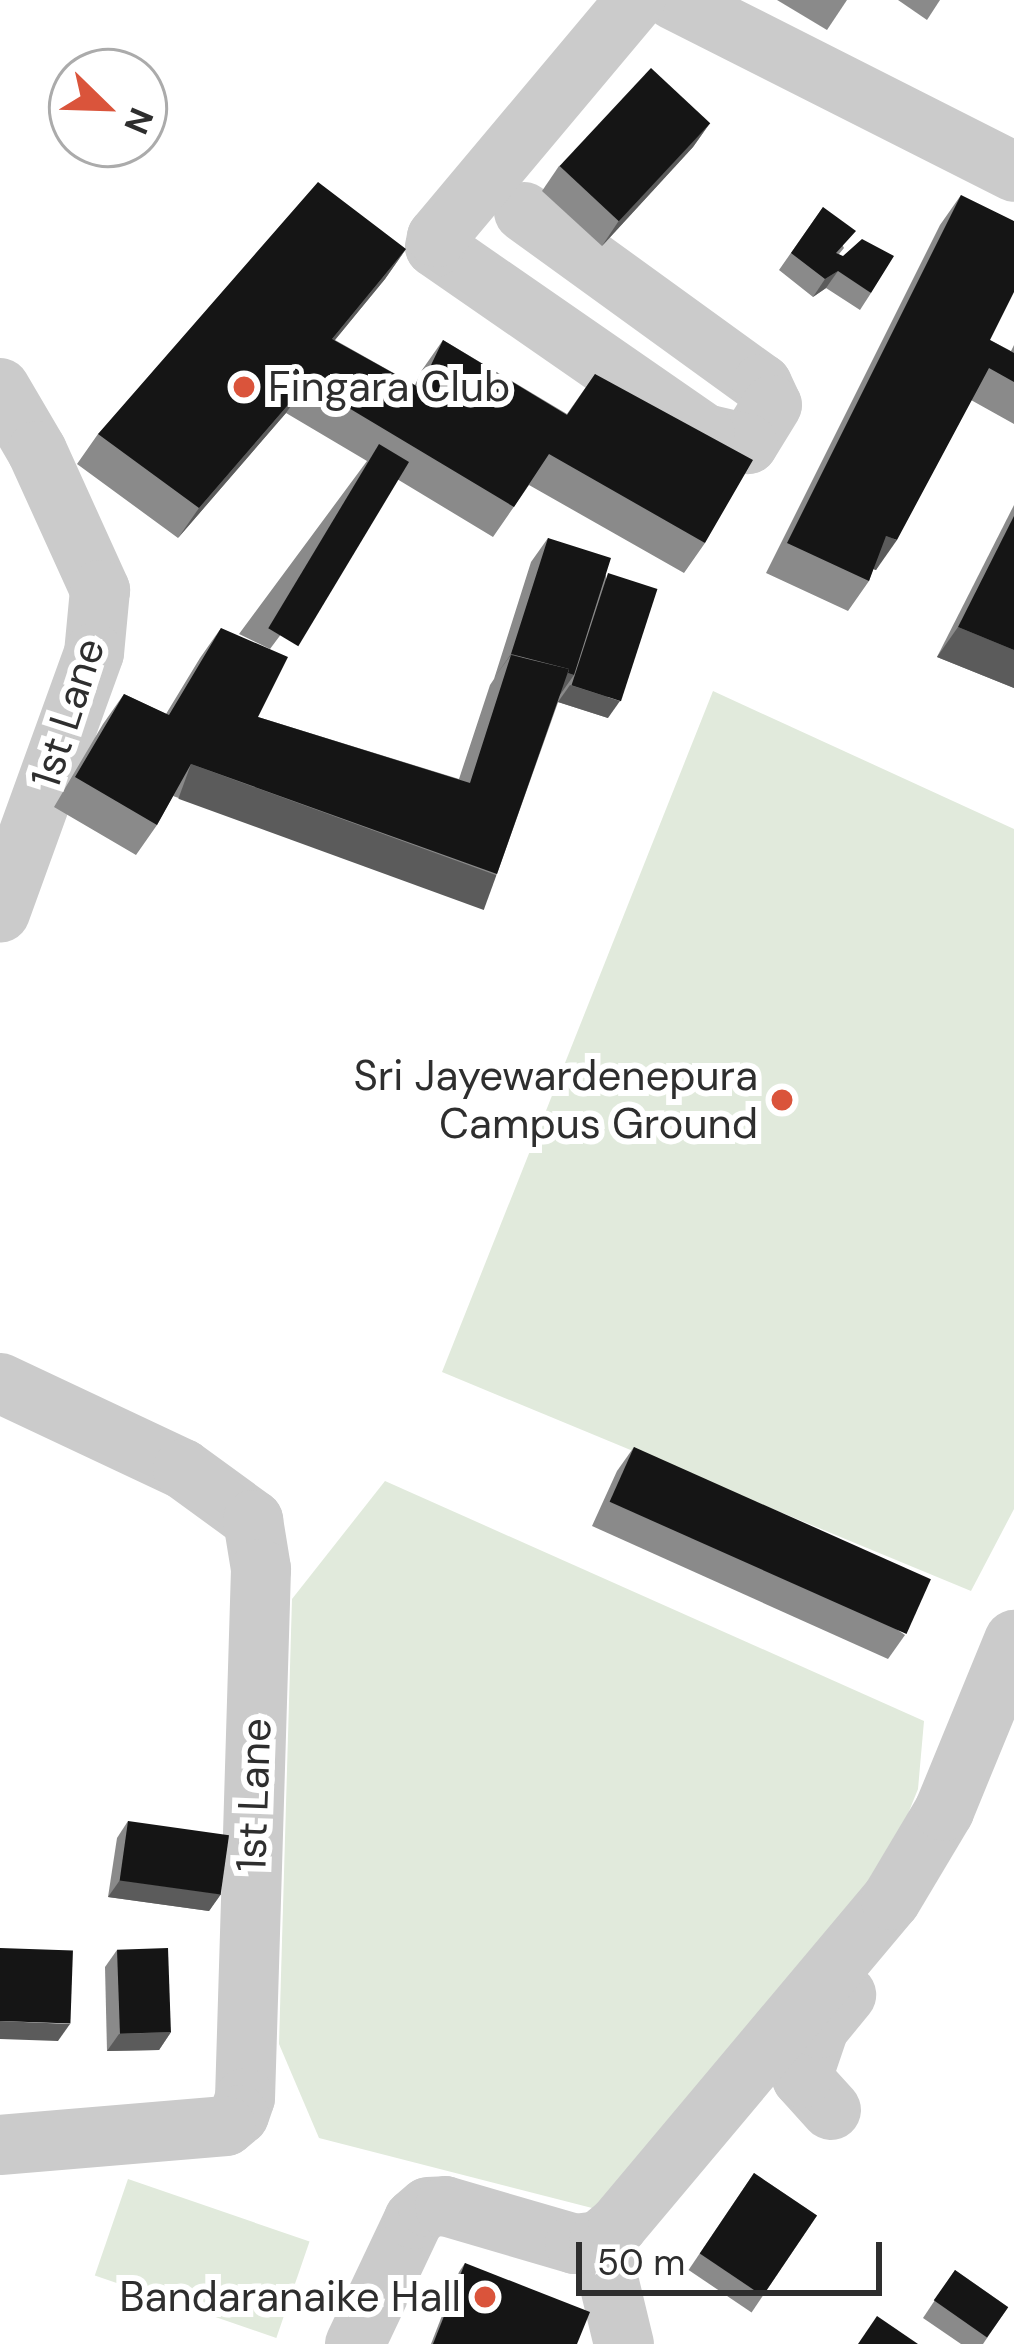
<!DOCTYPE html>
<html>
<head>
<meta charset="utf-8">
<style>
	body { margin:0 }
	#map { position:relative; width:1014px; height:2344px; overflow:hidden; background:#fff; font-family:"DM Sans",sans-serif }
	div>[style] { position:absolute }
	.green>* { inset:0; background:#e1eadc; transform-origin:0 0 }
	.minor>* { height:60px; margin:-30px; padding:0 30px; transform-origin:30px; border-radius:30px; background:#cbcbcb }
	.wall>* { inset:0; background:#8a8a8a; transform-origin:0 0 }
	.shaded-wall>* { inset:0; background:#5b5b5b; transform-origin:0 0 }
	.building>* { inset:0; background:#151515; transform-origin:0 0 }
	.dots>* { width:33px; height:33px; translate:-50% -50%; box-sizing:border-box; border:6px solid #fff; border-radius:50% }
	span { translate:-50% -50%; white-space:nowrap; text-align:center; line-height:1.15; -webkit-text-stroke:12px #fff; paint-order:stroke }
	.poi-label { font-size:42px; color:#2e2e2e }
	.left { translate:0 -50%; text-align:left }
	.right { translate:-100% -50%; text-align:right }
	.street-label { font-size:42px; color:#2e2e2e }
	.north { position:absolute; left:48px; top:48px; width:120px; height:120px; box-sizing:border-box; background:#fff; border:3px solid #ababab; border-radius:50%; rotate:113deg; font-size:33px; font-weight:700; line-height:48px; text-align:center; color:#2e2e2e }
	.north::after { content:''; display:block; margin:auto; width:42px; height:54px; background:#da543b; clip-path:polygon(50% 0,100% 100%,50% 72%,0 100%) }
	.scale { position:absolute; left:576px; top:2242px; width:306px; height:54px; box-sizing:border-box; border:6px solid #2e2e2e; border-top:0; padding-left:15px; font-size:36px; line-height:42px; white-space:nowrap; color:#2e2e2e; -webkit-text-stroke:9px #fff; paint-order:stroke }
</style>
</head>
<body>
<div id="map">
	<div class="green">
		<i style="clip-path:polygon(713px 691px,1014px 829px,1014px 1509px,971px 1591px,442px 1372px)"></i>
		<i style="clip-path:polygon(385px 1481px,924px 1721px,918px 1789px,880px 1883px,596px 2209px,319px 2138px,279px 2044px,292px 1599px)"></i>
		<i style="left:128px;top:2179px;width:192px;height:102px;rotate:19deg"></i>
	</div>
	<div class="minor">
		<i style="left:674px;top:0;width:381px;rotate:26.8deg"></i>
		<i style="left:524px;top:212px;width:294px;rotate:35.9deg"></i>
		<i style="left:762px;top:384px;width:23px;rotate:65deg"></i>
		<i style="left:772px;top:405px;width:46px;rotate:121.6deg"></i>
		<i style="left:748px;top:444px;width:44px;rotate:-166.9deg"></i>
		<i style="left:705px;top:434px;width:328px;rotate:-145.3deg"></i>
		<i style="left:435px;top:247px;width:10px;rotate:-79deg"></i>
		<i style="left:437px;top:237px;width:309px;rotate:-50deg"></i>
		<i style="left:0;top:388px;width:73px;rotate:59.6deg"></i>
		<i style="left:37px;top:451px;width:153px;rotate:65.6deg"></i>
		<i style="left:100px;top:590px;width:63px;rotate:95.4deg"></i>
		<i style="left:94px;top:653px;width:276px;rotate:109.9deg"></i>
		<i style="left:0;top:1383px;width:202px;rotate:25.2deg"></i>
		<i style="left:183px;top:1469px;width:87px;rotate:36.1deg"></i>
		<i style="left:253px;top:1520px;width:50px;rotate:80.7deg"></i>
		<i style="left:261px;top:1569px;width:529px;rotate:91.73deg"></i>
		<i style="left:245px;top:2098px;width:18px;rotate:109deg"></i>
		<i style="left:239px;top:2115px;width:17px;rotate:140deg"></i>
		<i style="left:226px;top:2126px;width:227px;rotate:175.2deg"></i>
		<i style="left:831px;top:2110px;width:43px;rotate:-132.2deg"></i>
		<i style="left:802px;top:2078px;width:53px;rotate:-71.2deg"></i>
		<i style="left:819px;top:2028px;width:43px;rotate:-50.7deg"></i>
		<i style="left:599px;top:2241px;width:106px;rotate:76.4deg"></i>
		<i style="left:355px;top:2344px;width:138px;rotate:-64.7deg"></i>
		<i style="left:414px;top:2219px;width:18px;rotate:-41deg"></i>
		<i style="left:428px;top:2207px;width:17px;rotate:-3deg"></i>
		<i style="left:445px;top:2206px;width:135px;rotate:16.3deg"></i>
		<i style="left:575px;top:2244px;width:24px;rotate:-7deg"></i>
		<i style="left:599px;top:2241px;width:25px;rotate:-40deg"></i>
		<i style="left:618px;top:2225px;width:424px;rotate:-50deg"></i>
		<i style="left:891px;top:1900px;width:104px;rotate:-59.2deg"></i>
		<i style="left:944px;top:1811px;width:185px;rotate:-67.7deg"></i>
	</div>
	<div class="wall">
		<i style="clip-path:polygon(777px 0,847px 0,827px 30px)"></i>
		<i style="clip-path:polygon(898px 0,940px 0,927px 20px)"></i>
		<i style="clip-path:polygon(710px 123px,693px 147px,602px 246px,542px 191px,559px 166px)"></i>
		<i style="clip-path:polygon(961px 195px,990px 340px,1011px 351px,1014px 345px,1014px 424px,971px 400px,876px 570px,873px 569px,869px 581px,848px 611px,766px 573px,940px 225px)"></i>
		<i style="clip-path:polygon(823px 207px,844px 248px,839px 254px,871px 293px,860px 310px,826px 288px,813px 297px,779px 270px)"></i>
		<i style="clip-path:polygon(406px 249px,385px 279px,335px 340px,415px 385px,422px 370px,443px 340px,567px 414px,595px 374px,705px 543px,684px 573px,529px 485px,493px 537px,397px 479px,270px 649px,239px 634px,367px 461px,286px 413px,178px 538px,77px 464px,98px 434px)"></i>
		<i style="clip-path:polygon(1014px 505px,1014px 688px,937px 657px)"></i>
		<i style="clip-path:polygon(548px 538px,606px 575px,608px 718px,558px 702px,561px 694px,497px 874px,476px 904px,173px 796px,157px 825px,136px 855px,54px 807px,103px 724px,124px 694px,166px 714px,200px 658px,221px 628px,258px 717px,459px 779px,490px 685px,494px 679px,531px 562px)"></i>
		<i style="clip-path:polygon(634px 1447px,905px 1635px,888px 1659px,592px 1526px,617px 1471px)"></i>
		<i style="clip-path:polygon(128px 1821px,221px 1894px,209px 1911px,108px 1897px,117px 1838px)"></i>
		<i style="clip-path:polygon(117px 1950px,171px 2032px,159px 2050px,107px 2051px,105px 1967px)"></i>
		<i style="left:754px;top:2173px;width:76px;height:117px;rotate:34deg"></i>
		<i style="clip-path:polygon(465px 2263px,577px 2344px,431px 2344px,459px 2272px)"></i>
		<i style="clip-path:polygon(955px 2270px,1008px 2307px,983px 2344px,961px 2344px,923px 2318px)"></i>
	</div>
	<div class="shaded-wall">
		<i style="clip-path:polygon(710px 123px,693px 147px,602px 246px,618px 222px)"></i>
		<i style="clip-path:polygon(406px 249px,385px 279px,311px 369px,332px 339px)"></i>
		<i style="clip-path:polygon(838px 271px,826px 288px,813px 297px,825px 279px)"></i>
		<i style="clip-path:polygon(307px 383px,286px 413px,178px 538px,199px 508px)"></i>
		<i style="clip-path:polygon(886px 536px,897px 540px,876px 570px,865px 566px)"></i>
		<i style="clip-path:polygon(958px 627px,1014px 650px,1014px 688px,937px 657px)"></i>
		<i style="clip-path:polygon(511px 654px,574px 675px,557px 699px,511px 655px,494px 678px)"></i>
		<i style="clip-path:polygon(570px 685px,620px 701px,608px 718px,558px 702px)"></i>
		<i style="left:191px;top:764px;width:325px;height:37px;rotate:20deg"></i>
		<i style="clip-path:polygon(120px 1880px,221px 1894px,209px 1911px,108px 1897px)"></i>
		<i style="clip-path:polygon(0 2021px,70px 2024px,58px 2041px,0 2039px)"></i>
		<i style="clip-path:polygon(171px 2032px,159px 2050px,107px 2051px,119px 2034px)"></i>
	</div>
	<div class="building">
		<i style="left:651px;top:68px;width:81px;height:134px;rotate:43deg"></i>
		<i style="clip-path:polygon(318px 182px,406px 249px,332px 339px,420px 388px,443px 340px,567px 415px,595px 374px,753px 460px,705px 543px,549px 454px,514px 507px,307px 383px,199px 508px,98px 434px)"></i>
		<i style="clip-path:polygon(961px 195px,1014px 221px,1014px 292px,990px 340px,1014px 353px,1014px 382px,989px 368px,897px 540px,886px 536px,869px 581px,787px 543px)"></i>
		<i style="clip-path:polygon(823px 207px,856px 231px,836px 253px,843px 256px,862px 239px,894px 256px,871px 293px,838px 271px,825px 279px,791px 253px)"></i>
		<i style="left:379px;top:444px;width:35px;height:215px;rotate:31deg"></i>
		<i style="clip-path:polygon(1014px 516px,1014px 650px,958px 627px)"></i>
		<i style="clip-path:polygon(548px 538px,611px 558px,574px 675px,568px 673px,569px 669px,511px 654px)"></i>
		<i style="left:608px;top:573px;width:52px;height:118px;rotate:18deg"></i>
		<i style="clip-path:polygon(221px 628px,288px 657px,258px 717px,470px 783px,511px 655px,569px 669px,497px 874px,191px 764px,157px 825px,75px 777px,124px 694px,169px 715px)"></i>
		<i style="left:634px;top:1447px;width:325px;height:60px;rotate:24deg"></i>
		<i style="left:128px;top:1821px;width:102px;height:60px;rotate:8deg"></i>
		<i style="left:0;top:1948px;width:73px;height:73px;rotate:2deg"></i>
		<i style="left:168px;top:1948px;width:84px;height:51px;rotate:88deg"></i>
		<i style="left:754px;top:2173px;width:76px;height:97px;rotate:34deg"></i>
		<i style="clip-path:polygon(465px 2263px,590px 2312px,577px 2344px,433px 2344px)"></i>
		<i style="left:955px;top:2270px;width:65px;height:37px;rotate:35deg"></i>
		<i style="clip-path:polygon(877px 2316px,918px 2344px,858px 2344px)"></i>
	</div>
	<div class="dots">
		<i style="left:244px;top:387px;background:#da543b"></i>
		<i style="left:782px;top:1100px;background:#da543b"></i>
		<i style="left:485px;top:2297px;background:#da543b"></i>
	</div>
	<div class="poi-label">
		<span class="left" style="left:268px;top:387px">Fingara Club</span>
		<span class="right" style="left:758px;top:1100px">Sri Jayewardenepura<br>Campus Ground</span>
		<span class="right" style="left:461px;top:2297px">Bandaranaike Hall</span>
	</div>
	<div class="street-label">
		<span style="left:68px;top:713px;rotate:-72deg">1st Lane</span>
		<span style="left:254px;top:1795px;rotate:-88deg">1st Lane</span>
	</div>
	<div class="north">N</div>
	<div class="scale">50 m</div>
</div>
</body>
</html>
